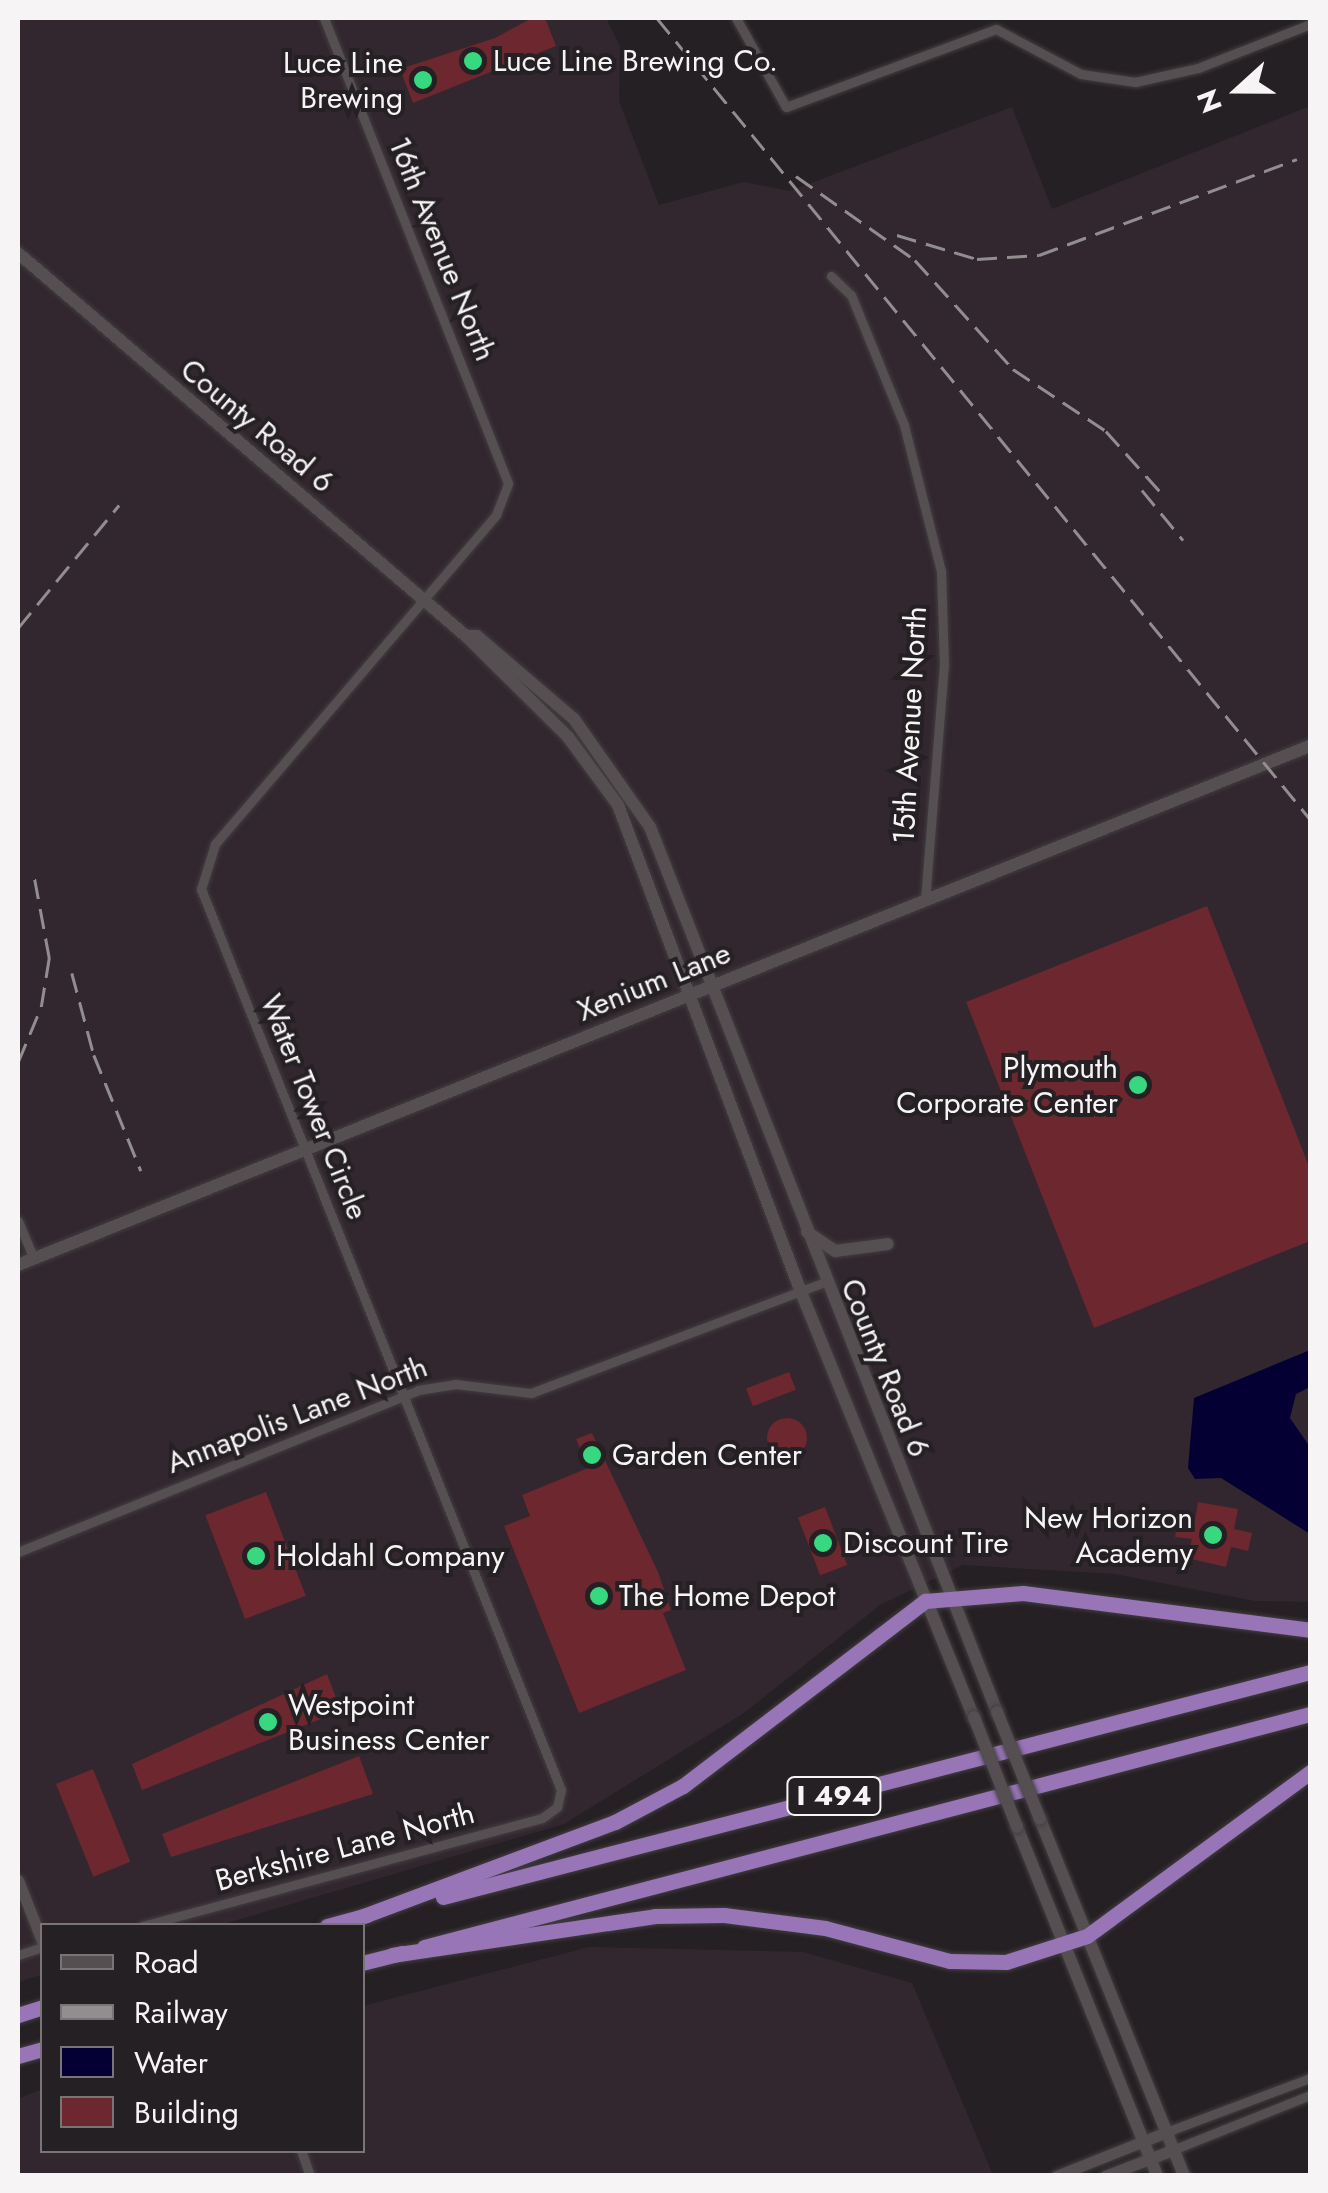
<!DOCTYPE html>
<html>
<head>
<meta charset="utf-8">
<style>
	body { margin:0 }
	#map { position:relative; width:1328px; height:2193px; overflow:hidden; background:#252023; font-family:Jost,sans-serif }
	div>[style] { position:absolute }
	.built>* { inset:0; background:#32272e }
	.water>* { inset:0; background:#050033 }
	.building>* { inset:0; background:#6c272f; transform-origin:0 0 }
	.round { border-radius:50% }
	.roads { filter:drop-shadow(0 0 2px #413d40) drop-shadow(0 0 2px #413d40) }
	.minor>* { height:9px; margin:-4.5px; padding:0 4.5px; transform-origin:4.5px; border-radius:4.5px; background:#554f52 }
	.tertiary>* { height:11px; margin:-5.5px; padding:0 5.5px; transform-origin:5.5px; border-radius:5.5px; background:#554f52 }
	.secondary>* { height:12px; margin:-6px; padding:0 6px; transform-origin:6px; border-radius:6px; background:#554f52 }
	.motorway>* { height:15px; margin:-7.5px; padding:0 7.5px; transform-origin:7.5px; border-radius:7.5px; background:#9775b7 }
	.rail>* { height:2.5px; margin-top:-1.25px; transform-origin:0; background:repeating-linear-gradient(90deg,#928e90 0 20px,transparent 0 30px) }
	.bridges { filter:drop-shadow(0 0 2px #413d40) drop-shadow(0 0 2px #413d40) }
	.secondary-bridge>* { height:12px; margin:-6px; padding:0 6px; transform-origin:6px; border-radius:6px; background:#554f52 }
	.dots>* { width:28px; height:28px; translate:-50% -50%; box-sizing:border-box; border:5px solid #252023; border-radius:50% }
	span { translate:-50% -50%; white-space:nowrap; text-align:center; line-height:1.15; -webkit-text-stroke:8px #252023; paint-order:stroke }
	.shield-label span { padding:2px 8px; background:#252023; border:2px solid; border-radius:8px; -webkit-text-stroke-width:0 }
	.shield-label { font-size:28px; color:#f7f4f6; font-weight:700 }
	.poi-label { font-size:30px; color:#f7f4f6 }
	.left { translate:0 -50%; text-align:left }
	.right { translate:-100% -50%; text-align:right }
	.street-label { font-size:30px; color:#f7f4f6 }
	.frame { position:absolute; inset:0; border:20px solid #f7f4f6; pointer-events:none }
	.legend { position:absolute; left:40px; top:1923px; width:325px; height:230px; box-sizing:border-box; background:#252023; border:2px solid #797577; margin:0; padding:12px 18px; list-style:none; font-size:30px; color:#f7f4f6 }
	.legend li { display:flex; align-items:center; gap:20px; height:50px }
	.legend b { width:50px; border:2px solid #797577 }
	.north { position:absolute; left:1188px; top:40px; width:100px; height:100px; -webkit-text-stroke:8px #252023; paint-order:stroke; rotate:249deg; font-size:28px; font-weight:700; line-height:40px; text-align:center; color:#f7f4f6 }
	.north::after { content:''; display:block; margin:auto; width:35px; height:45px; background:#f7f4f6; clip-path:polygon(50% 0,100% 100%,50% 72%,0 100%) }
</style>
</head>
<body>
<div id="map">
	<div class="built">
		<i style="clip-path:polygon(18px 18px,606px 18px,620px 46px,619px 101px,659px 205px,744px 182px,790px 191px,1012px 107px,1052px 209px,1310px 106px,1310px 1602px,1255px 1601px,1115px 1574px,963px 1565px,880px 1605px,744px 1713px,564px 1824px,220px 1925px,42px 1926px,42px 1975px,18px 1982px)"></i>
		<i style="clip-path:polygon(589px 1947px,803px 1952px,912px 1983px,993px 2175px,18px 2175px,18px 2099px,42px 2089px,42px 2150px,362px 2150px,363px 2006px)"></i>
	</div>
	<div class="water">
		<i style="clip-path:polygon(1310px 1350px,1310px 1387px,1296px 1394px,1290px 1418px,1310px 1447px,1310px 1534px,1221px 1478px,1195px 1479px,1188px 1468px,1194px 1398px)"></i>
	</div>
	<div class="building">
		<i style="clip-path:polygon(532px 18px,545px 18px,556px 46px,413px 103px,400px 69px,495px 38px)"></i>
		<i style="clip-path:polygon(1207px 906px,1310px 1169px,1310px 1241px,1094px 1328px,966px 1002px)"></i>
		<i style="left:789px;top:1372px;width:19px;height:46px;rotate:69deg"></i>
		<i class="round" style="left:767px;top:1418px;width:40px;height:40px"></i>
		<i style="clip-path:polygon(592px 1433px,658px 1572px,671px 1610px,663px 1613px,686px 1670px,579px 1713px,504px 1526px,530px 1516px,522px 1495px,588px 1468px,576px 1439px)"></i>
		<i style="left:266px;top:1492px;width:111px;height:65px;rotate:69deg"></i>
		<i style="clip-path:polygon(1198px 1502px,1238px 1509px,1234px 1529px,1252px 1533px,1248px 1551px,1231px 1547px,1226px 1567px,1187px 1558px,1192px 1539px,1175px 1537px,1178px 1518px,1195px 1520px)"></i>
		<i style="left:825px;top:1507px;width:62px;height:29px;rotate:69deg"></i>
		<i style="clip-path:polygon(327px 1674px,341px 1711px,142px 1790px,132px 1764px)"></i>
		<i style="clip-path:polygon(359px 1756px,373px 1794px,171px 1857px,162px 1834px)"></i>
		<i style="left:93px;top:1769px;width:100px;height:40px;rotate:68deg"></i>
	</div>
	<div class="roads">
		<div class="minor">
			<i style="left:736px;top:18px;width:102px;rotate:60.7deg"></i>
			<i style="left:786px;top:107px;width:224px;rotate:-20.4deg"></i>
			<i style="left:996px;top:29px;width:96px;rotate:27.9deg"></i>
			<i style="left:1081px;top:74px;width:55px;rotate:8.4deg"></i>
			<i style="left:1135px;top:82px;width:65px;rotate:-12.5deg"></i>
			<i style="left:1198px;top:68px;width:120px;rotate:-21.4deg"></i>
			<i style="left:831px;top:276px;width:28px;rotate:44deg"></i>
			<i style="left:851px;top:295px;width:140px;rotate:67.8deg"></i>
			<i style="left:904px;top:425px;width:151px;rotate:75.8deg"></i>
			<i style="left:941px;top:571px;width:93px;rotate:88.2deg"></i>
			<i style="left:944px;top:664px;width:236px;rotate:94.6deg"></i>
			<i style="left:18px;top:1221px;width:41px;rotate:67.2deg"></i>
			<i style="left:18px;top:1552px;width:432px;rotate:-22deg"></i>
			<i style="left:418px;top:1390px;width:37px;rotate:-9deg"></i>
			<i style="left:455px;top:1384px;width:77px;rotate:6.8deg"></i>
			<i style="left:531px;top:1393px;width:313px;rotate:-20.7deg"></i>
			<i style="left:142px;top:1926px;width:414px;rotate:-15.1deg"></i>
			<i style="left:542px;top:1818px;width:19px;rotate:-36deg"></i>
			<i style="left:557px;top:1807px;width:17px;rotate:-77deg"></i>
			<i style="left:561px;top:1790px;width:970px;rotate:-111.78deg"></i>
			<i style="left:201px;top:889px;width:47px;rotate:-72.7deg"></i>
			<i style="left:215px;top:844px;width:433px;rotate:-49.5deg"></i>
			<i style="left:496px;top:515px;width:34px;rotate:-69deg"></i>
			<i style="left:508px;top:483px;width:500px;rotate:-111.59deg"></i>
			<i style="left:18px;top:1955px;width:25px;rotate:-18deg"></i>
			<i style="left:1169px;top:2131px;width:151px;rotate:-20.6deg"></i>
			<i style="left:1175px;top:2149px;width:145px;rotate:-21.8deg"></i>
			<i style="left:301px;top:2150px;width:28px;rotate:71deg"></i>
		</div>
		<div class="tertiary">
			<i style="left:18px;top:1880px;width:66px;rotate:68.5deg"></i>
			<i style="left:1056px;top:2176px;width:122px;rotate:-21.7deg"></i>
			<i style="left:1105px;top:2176px;width:75px;rotate:-21.1deg"></i>
		</div>
		<div class="secondary">
			<i style="left:18px;top:253px;width:589px;rotate:40.53deg"></i>
			<i style="left:466px;top:636px;width:144px;rotate:44.7deg"></i>
			<i style="left:568px;top:737px;width:84px;rotate:53.7deg"></i>
			<i style="left:618px;top:805px;width:520px;rotate:69.41deg"></i>
			<i style="left:801px;top:1292px;width:459px;rotate:67.9deg"></i>
			<i style="left:466px;top:636px;width:11px"></i>
			<i style="left:477px;top:636px;width:128px;rotate:40.6deg"></i>
			<i style="left:574px;top:719px;width:132px;rotate:54.9deg"></i>
			<i style="left:650px;top:827px;width:951px;rotate:68.59deg"></i>
			<i style="left:807px;top:1232px;width:34px;rotate:34deg"></i>
			<i style="left:835px;top:1251px;width:53px;rotate:-7.5deg"></i>
			<i style="left:18px;top:1265px;width:1392px;rotate:-21.89deg"></i>
			<i style="left:1040px;top:1819px;width:385px;rotate:68deg"></i>
			<i style="left:1017px;top:1827px;width:376px;rotate:68.1deg"></i>
		</div>
		<div class="motorway">
			<i style="left:443px;top:1897px;width:896px;rotate:-14.55deg"></i>
			<i style="left:358px;top:1918px;width:274px;rotate:-20.5deg"></i>
			<i style="left:615px;top:1822px;width:77px;rotate:-27.9deg"></i>
			<i style="left:683px;top:1786px;width:305px;rotate:-37.4deg"></i>
			<i style="left:925px;top:1601px;width:98px;rotate:-4.7deg"></i>
			<i style="left:1023px;top:1593px;width:289px;rotate:7.3deg"></i>
			<i style="left:327px;top:1926px;width:41px;rotate:-15.4deg"></i>
			<i style="left:424px;top:1947px;width:916px;rotate:-14.73deg"></i>
			<i style="left:392px;top:1955px;width:266px;rotate:-8.4deg"></i>
			<i style="left:655px;top:1916px;width:69px;rotate:-0.8deg"></i>
			<i style="left:724px;top:1915px;width:102px;rotate:7.3deg"></i>
			<i style="left:825px;top:1928px;width:129px;rotate:14.8deg"></i>
			<i style="left:950px;top:1961px;width:56px;rotate:1deg"></i>
			<i style="left:1006px;top:1962px;width:85px;rotate:-17.8deg"></i>
			<i style="left:1087px;top:1936px;width:277px;rotate:-36.3deg"></i>
			<i style="left:362px;top:1963px;width:41px;rotate:-14deg"></i>
			<i style="left:18px;top:2015px;width:25px;rotate:-18deg"></i>
			<i style="left:18px;top:2056px;width:25px;rotate:-16deg"></i>
		</div>
	</div>
	<div class="rail">
		<i style="left:657px;top:18px;width:1033px;rotate:50.81deg"></i>
		<i style="left:796px;top:176px;width:146px;rotate:35.2deg"></i>
		<i style="left:915px;top:260px;width:147px;rotate:48deg"></i>
		<i style="left:1013px;top:369px;width:112px;rotate:33.7deg"></i>
		<i style="left:1106px;top:431px;width:90px;rotate:48.2deg"></i>
		<i style="left:897px;top:235px;width:84px;rotate:16.7deg"></i>
		<i style="left:977px;top:259px;width:62px;rotate:-3.7deg"></i>
		<i style="left:1039px;top:255px;width:275px;rotate:-20.4deg"></i>
		<i style="left:1142px;top:490px;width:65px;rotate:50.6deg"></i>
		<i style="left:18px;top:628px;width:159px;rotate:-50.6deg"></i>
		<i style="left:72px;top:973px;width:85px;rotate:75deg"></i>
		<i style="left:94px;top:1055px;width:125px;rotate:67.9deg"></i>
		<i style="left:18px;top:1062px;width:60px;rotate:-67.3deg"></i>
		<i style="left:41px;top:1007px;width:50px;rotate:-80.7deg"></i>
		<i style="left:49px;top:958px;width:82px;rotate:-100.5deg"></i>
	</div>
	<div class="bridges">
		<div class="secondary-bridge">
			<i style="left:997px;top:1712px;width:115px;rotate:68.1deg"></i>
			<i style="left:974px;top:1717px;width:118px;rotate:68.6deg"></i>
		</div>
	</div>
	<div class="dots">
		<i style="left:473px;top:61px;background:#38d880"></i>
		<i style="left:423px;top:80px;background:#38d880"></i>
		<i style="left:1138px;top:1085px;background:#38d880"></i>
		<i style="left:592px;top:1455px;background:#38d880"></i>
		<i style="left:1213px;top:1535px;background:#38d880"></i>
		<i style="left:823px;top:1543px;background:#38d880"></i>
		<i style="left:256px;top:1556px;background:#38d880"></i>
		<i style="left:599px;top:1596px;background:#38d880"></i>
		<i style="left:268px;top:1722px;background:#38d880"></i>
	</div>
	<div class="shield-label">
		<span style="left:834px;top:1796px">I 494</span>
	</div>
	<div class="poi-label">
		<span class="left" style="left:493px;top:61px">Luce Line Brewing Co.</span>
		<span class="right" style="left:403px;top:80px">Luce Line<br>Brewing</span>
		<span class="right" style="left:1118px;top:1085px">Plymouth<br>Corporate Center</span>
		<span class="left" style="left:612px;top:1455px">Garden Center</span>
		<span class="right" style="left:1193px;top:1535px">New Horizon<br>Academy</span>
		<span class="left" style="left:843px;top:1543px">Discount Tire</span>
		<span class="left" style="left:276px;top:1556px">Holdahl Company</span>
		<span class="left" style="left:619px;top:1596px">The Home Depot</span>
		<span class="left" style="left:288px;top:1722px">Westpoint<br>Business Center</span>
	</div>
	<div class="street-label">
		<span style="left:442px;top:249px;rotate:68deg">16th Avenue North</span>
		<span style="left:257px;top:426px;rotate:40deg">County Road 6</span>
		<span style="left:910px;top:725px;rotate:-87deg">15th Avenue North</span>
		<span style="left:654px;top:982px;rotate:-22deg">Xenium Lane</span>
		<span style="left:314px;top:1107px;rotate:68deg">Water Tower Circle</span>
		<span style="left:885px;top:1368px;rotate:68deg">County Road 6</span>
		<span style="left:297px;top:1415px;rotate:-21deg">Annapolis Lane North</span>
		<span style="left:345px;top:1847px;rotate:-15deg">Berkshire Lane North</span>
	</div>
	<div class="frame"></div>
	<ul class="legend">
	<li><b style="height:12px;background:#554f52"></b>Road</li>
	<li><b style="height:12px;background:#928e90"></b>Railway</li>
	<li><b style="height:28px;background:#050033"></b>Water</li>
	<li><b style="height:28px;background:#6c272f"></b>Building</li>
	</ul>
	<div class="north">N</div>
</div>
</body>
</html>
